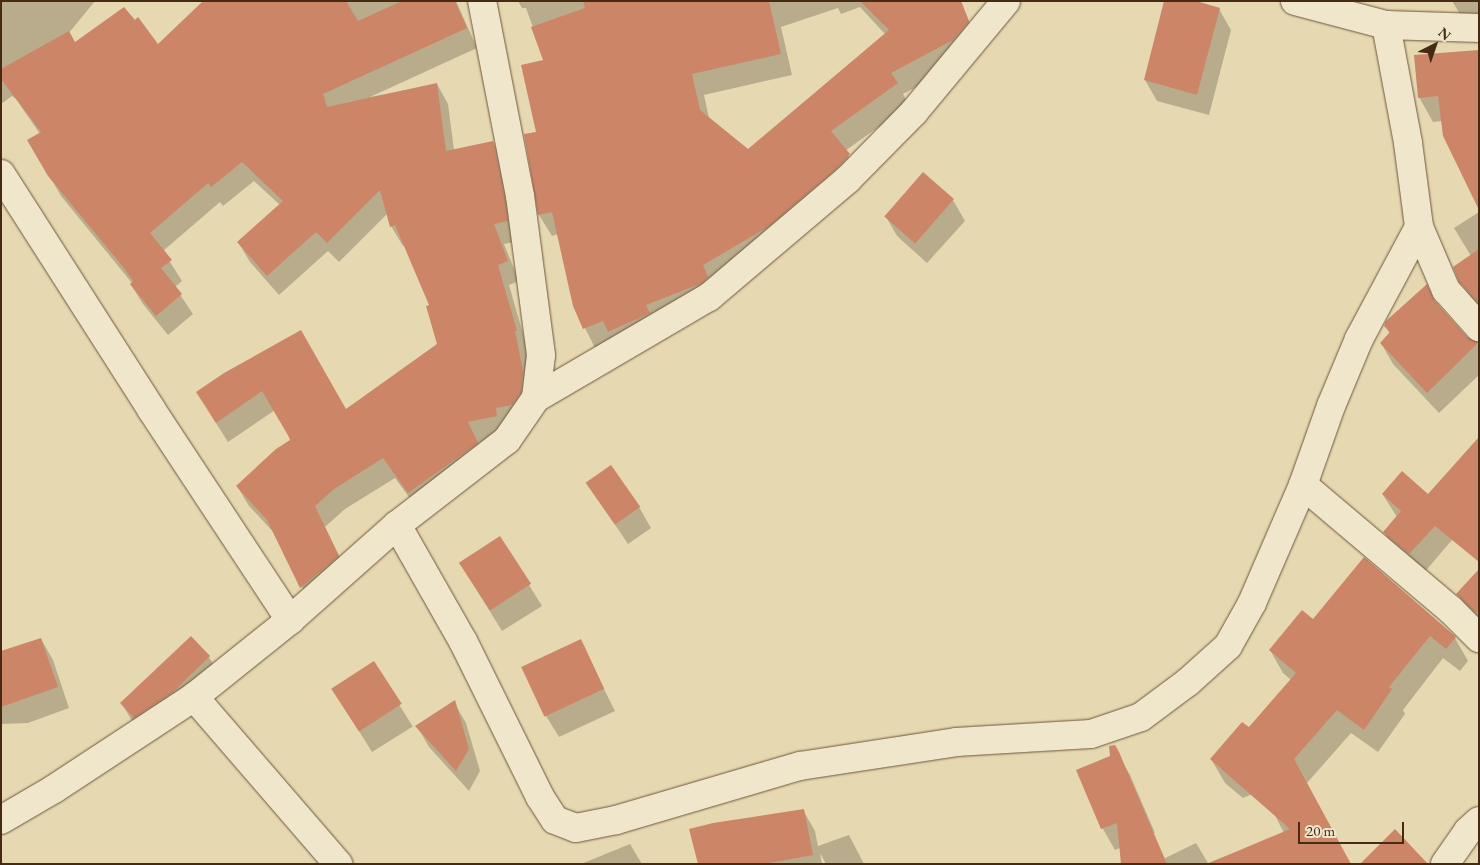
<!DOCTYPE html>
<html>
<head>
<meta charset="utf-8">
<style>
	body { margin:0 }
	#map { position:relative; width:1480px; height:865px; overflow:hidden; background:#e6d8b1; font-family:"EB Garamond",serif }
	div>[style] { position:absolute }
	.shadow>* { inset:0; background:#0003; transform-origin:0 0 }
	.building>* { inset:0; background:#cd8568; transform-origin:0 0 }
	.roads { filter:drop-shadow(0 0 1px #6e563b) drop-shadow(0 0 1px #6e563b) }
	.minor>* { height:28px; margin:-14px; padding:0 14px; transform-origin:14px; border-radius:14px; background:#efe6cc }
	span { translate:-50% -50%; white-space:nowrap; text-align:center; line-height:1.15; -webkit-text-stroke:4px #efe6cc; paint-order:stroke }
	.frame { position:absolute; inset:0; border:2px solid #462a14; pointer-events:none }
	.north { position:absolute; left:1410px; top:20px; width:50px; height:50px; -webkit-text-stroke:4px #efe6cc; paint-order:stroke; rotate:41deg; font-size:14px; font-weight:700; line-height:20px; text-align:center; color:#462a14 }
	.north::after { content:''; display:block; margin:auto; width:18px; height:22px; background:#462a14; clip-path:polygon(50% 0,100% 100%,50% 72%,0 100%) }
	.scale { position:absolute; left:1298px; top:822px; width:106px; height:22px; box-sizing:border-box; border:2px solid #462a14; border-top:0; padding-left:6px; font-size:15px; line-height:18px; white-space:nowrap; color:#462a14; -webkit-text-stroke:4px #efe6cc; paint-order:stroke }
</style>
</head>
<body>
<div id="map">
	<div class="shadow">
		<i style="clip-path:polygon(1px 1px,95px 1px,42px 66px,157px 46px,205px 1px,456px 1px,477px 48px,370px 97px,437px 84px,448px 104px,454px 150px,493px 142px,504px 162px,518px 241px,504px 244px,519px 281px,509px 285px,528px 351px,526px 351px,534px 392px,508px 436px,479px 442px,488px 463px,420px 512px,395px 478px,345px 509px,325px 527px,349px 576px,312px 607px,276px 535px,249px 506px,237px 486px,291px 441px,275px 410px,228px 442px,209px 412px,225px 374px,346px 411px,438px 344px,431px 306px,405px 245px,403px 246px,391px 226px,388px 213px,339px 262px,328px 251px,279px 295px,250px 262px,238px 242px,280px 205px,254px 181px,223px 206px,220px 202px,163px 251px,182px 281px,175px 287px,193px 314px,168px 335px,143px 304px,131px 285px,132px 283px,61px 196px,29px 140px,40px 134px,16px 99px,12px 96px,1px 104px)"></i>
		<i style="clip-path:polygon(evenodd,518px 1px,958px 1px,980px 43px,965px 61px,903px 94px,909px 105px,845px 151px,861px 176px,849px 189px,616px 342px,596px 350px,574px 306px,558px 234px,552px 236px,539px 215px,545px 61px,526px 8px,522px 8px,518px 1px,860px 7px,885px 34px,749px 150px,709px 118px,704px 95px,792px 75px,781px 27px,838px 8px,841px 14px,860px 7px)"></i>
		<i style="clip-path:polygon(1452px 1px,1479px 1px,1479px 20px,1461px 16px)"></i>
		<i style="clip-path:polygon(1219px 9px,1231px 30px,1209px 115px,1157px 101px,1145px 80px)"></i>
		<i style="clip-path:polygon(1479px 51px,1442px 121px,1433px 122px,1419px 97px)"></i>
		<i style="clip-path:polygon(953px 200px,965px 221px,927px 263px,897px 236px,885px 215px)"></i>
		<i style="clip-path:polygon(1479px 212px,1479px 310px,1460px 281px,1471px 256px,1454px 228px)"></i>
		<i style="clip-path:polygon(1426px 286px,1438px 306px,1467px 338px,1479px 345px,1479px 375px,1439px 413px,1393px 364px,1381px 343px,1390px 334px,1385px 326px)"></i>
		<i style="clip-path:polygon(587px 483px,639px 507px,651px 528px,628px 544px)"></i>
		<i style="clip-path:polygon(1383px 495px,1458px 533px,1422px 575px,1397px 554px,1385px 533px,1397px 517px)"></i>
		<i style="clip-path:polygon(500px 538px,542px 606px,502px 631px,473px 584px)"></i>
		<i style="clip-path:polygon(1479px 570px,1479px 619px,1464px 605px,1458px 594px)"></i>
		<i style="clip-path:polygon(1313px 621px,1455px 638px,1468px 661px,1460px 671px,1443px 658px,1403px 710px,1405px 714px,1378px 752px,1351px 733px,1307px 783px,1350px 864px,1153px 864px,1196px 843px,1208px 863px,1284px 833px,1262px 790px,1243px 798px,1225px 783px,1211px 759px,1249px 729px,1291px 680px,1283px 673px,1270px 650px)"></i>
		<i style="clip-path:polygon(191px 637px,209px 657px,221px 678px,134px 724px,122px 704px)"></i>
		<i style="clip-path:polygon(41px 639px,53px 660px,69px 708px,28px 723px,1px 724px,1px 652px)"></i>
		<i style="clip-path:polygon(580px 641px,615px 711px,559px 737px,546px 716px)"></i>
		<i style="left:373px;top:663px;width:75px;height:48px;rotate:58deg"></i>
		<i style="clip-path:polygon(454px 702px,466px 723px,480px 771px,469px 791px,429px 747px,417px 726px)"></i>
		<i style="clip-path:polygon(1118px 754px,1130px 775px,1155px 833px,1115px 850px,1103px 829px,1078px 771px)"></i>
		<i style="clip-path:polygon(803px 810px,815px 831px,818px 846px,849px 835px,864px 864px,826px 864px,820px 853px,822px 864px,700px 864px)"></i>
		<i style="clip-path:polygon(630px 844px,642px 864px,581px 864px)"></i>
	</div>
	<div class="building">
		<i style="clip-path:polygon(203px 1px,346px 1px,358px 21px,402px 1px,455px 1px,467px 28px,323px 94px,327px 107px,437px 83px,446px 151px,493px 141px,505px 199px,508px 221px,494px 224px,508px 261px,498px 265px,517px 331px,515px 331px,523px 371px,521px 392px,512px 405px,496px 408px,497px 416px,468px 422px,478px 443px,408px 493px,383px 458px,334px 489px,315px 506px,339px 556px,300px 588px,267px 520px,236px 486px,276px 449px,290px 440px,289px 437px,262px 391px,216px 423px,196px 392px,224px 373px,301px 330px,346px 409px,437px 344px,426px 306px,429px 305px,395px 225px,390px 227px,380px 190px,327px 243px,316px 232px,267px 276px,237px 242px,283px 201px,242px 162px,211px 187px,208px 183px,150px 233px,172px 260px,161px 268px,182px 294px,156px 316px,130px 284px,133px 281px,124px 268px,48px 176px,27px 140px,41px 132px,1px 79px,1px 69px,69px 31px,75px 42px,124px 7px,135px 20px,138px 17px,158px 44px)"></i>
		<i style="clip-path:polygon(583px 1px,769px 1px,781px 54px,692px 74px,700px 110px,748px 149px,889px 30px,860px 1px,961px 1px,969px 21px,953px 40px,891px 73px,898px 83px,831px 131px,850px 154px,837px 168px,768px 227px,703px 265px,708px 277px,702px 283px,646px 305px,650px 313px,608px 332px,603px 321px,583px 329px,573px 306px,552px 212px,538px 215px,524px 134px,536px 132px,521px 65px,543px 60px,531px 27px,585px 8px)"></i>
		<i style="clip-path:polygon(1164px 1px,1196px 1px,1220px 8px,1197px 95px,1144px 80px)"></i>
		<i style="clip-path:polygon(1479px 50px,1479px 210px,1443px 136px,1438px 96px,1418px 98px,1414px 55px)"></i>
		<i style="left:923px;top:172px;width:41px;height:59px;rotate:41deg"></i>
		<i style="clip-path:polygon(1479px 249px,1479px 303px,1459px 282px,1453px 267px)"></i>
		<i style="clip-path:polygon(1427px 284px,1434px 300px,1467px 337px,1479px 342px,1427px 393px,1380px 343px,1390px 332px,1384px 326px,1386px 321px)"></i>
		<i style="clip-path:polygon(1479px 437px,1479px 562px,1435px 526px,1409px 554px,1383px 532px,1401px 511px,1382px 494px,1402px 471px,1428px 494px)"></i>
		<i style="left:611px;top:465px;width:51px;height:31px;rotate:55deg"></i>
		<i style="left:500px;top:536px;width:57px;height:49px;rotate:57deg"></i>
		<i style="clip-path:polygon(1364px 557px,1456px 637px,1446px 649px,1430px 636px,1389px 687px,1392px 689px,1364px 730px,1337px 710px,1294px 759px,1351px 864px,1207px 864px,1290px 829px,1210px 759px,1242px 722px,1249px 727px,1296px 673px,1269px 650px,1302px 610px,1313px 619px)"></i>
		<i style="clip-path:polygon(1479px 569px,1479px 610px,1476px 613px,1456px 594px)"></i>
		<i style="clip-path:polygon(191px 636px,210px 656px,173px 692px,134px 718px,120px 703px)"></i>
		<i style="clip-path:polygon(41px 638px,58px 687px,1px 707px,1px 651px)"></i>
		<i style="left:581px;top:639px;width:55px;height:66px;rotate:65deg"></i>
		<i style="left:374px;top:661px;width:51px;height:51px;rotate:57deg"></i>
		<i style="clip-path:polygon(455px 700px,469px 749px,456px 771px,415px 726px)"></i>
		<i style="clip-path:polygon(1115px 745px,1119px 752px,1167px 864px,1121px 864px,1117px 823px,1101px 829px,1076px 770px,1110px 756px,1109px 746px)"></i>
		<i style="clip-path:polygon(804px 809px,813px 855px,764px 864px,698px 864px,689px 829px,713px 823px)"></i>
		<i style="clip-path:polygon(1395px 829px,1428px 864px,1360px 864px)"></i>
	</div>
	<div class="roads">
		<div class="minor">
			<i style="left:1295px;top:1px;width:94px;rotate:14.8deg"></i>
			<i style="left:1386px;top:25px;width:93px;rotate:1.8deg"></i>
			<i style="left:1386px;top:25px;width:120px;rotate:79.4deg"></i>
			<i style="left:1408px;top:143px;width:85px;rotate:82.5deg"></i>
			<i style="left:1419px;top:227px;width:69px;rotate:66.8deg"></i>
			<i style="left:1446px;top:290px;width:50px;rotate:48.3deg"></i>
			<i style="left:1px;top:174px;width:279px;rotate:57.4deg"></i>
			<i style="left:151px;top:409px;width:253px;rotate:56.6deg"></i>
			<i style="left:536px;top:398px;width:200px;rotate:-30.3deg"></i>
			<i style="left:709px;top:297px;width:182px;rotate:-40.3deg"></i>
			<i style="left:848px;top:179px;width:94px;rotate:-45.4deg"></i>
			<i style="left:914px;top:112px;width:144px;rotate:-50.3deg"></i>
			<i style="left:1303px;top:485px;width:194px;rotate:40.2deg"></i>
			<i style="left:1451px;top:610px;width:40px;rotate:45deg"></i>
			<i style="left:397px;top:525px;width:133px;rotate:60.4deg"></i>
			<i style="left:463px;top:641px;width:174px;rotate:63.7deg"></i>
			<i style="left:540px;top:797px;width:27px;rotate:57deg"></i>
			<i style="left:555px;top:820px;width:22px;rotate:21deg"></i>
			<i style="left:576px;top:828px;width:41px;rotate:-11.3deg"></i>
			<i style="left:616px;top:820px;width:192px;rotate:-16.4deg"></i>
			<i style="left:800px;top:766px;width:158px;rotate:-8.7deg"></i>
			<i style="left:956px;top:742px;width:135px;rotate:-3.4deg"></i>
			<i style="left:1091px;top:734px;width:53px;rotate:-18.8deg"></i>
			<i style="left:1141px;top:717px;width:59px;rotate:-36.7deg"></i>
			<i style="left:1188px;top:682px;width:54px;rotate:-42deg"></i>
			<i style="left:1228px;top:646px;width:49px;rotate:-60.8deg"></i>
			<i style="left:1252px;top:603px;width:129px;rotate:-66.6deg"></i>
			<i style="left:1303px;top:485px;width:84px;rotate:-70.5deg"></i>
			<i style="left:1331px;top:406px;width:73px;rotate:-67.3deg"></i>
			<i style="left:1359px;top:339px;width:127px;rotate:-61.8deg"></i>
			<i style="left:194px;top:697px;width:221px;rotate:49.2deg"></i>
			<i style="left:1px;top:820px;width:61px;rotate:-30.3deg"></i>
			<i style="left:54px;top:789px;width:168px;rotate:-33.3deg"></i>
			<i style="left:194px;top:697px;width:123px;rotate:-38.7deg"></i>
			<i style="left:290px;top:620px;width:143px;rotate:-41.6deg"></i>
			<i style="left:397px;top:525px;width:139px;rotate:-37.7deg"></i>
			<i style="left:507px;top:440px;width:51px;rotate:-55.4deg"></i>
			<i style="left:536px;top:398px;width:43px;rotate:-83.4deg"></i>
			<i style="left:541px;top:355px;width:160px;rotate:-97.5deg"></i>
			<i style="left:520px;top:196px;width:199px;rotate:-101deg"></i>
			<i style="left:1445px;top:864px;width:40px;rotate:-55.1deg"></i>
			<i style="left:1468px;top:831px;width:15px;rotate:-42deg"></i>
		</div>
	</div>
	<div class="frame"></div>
	<div class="north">N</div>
	<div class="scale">20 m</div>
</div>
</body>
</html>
